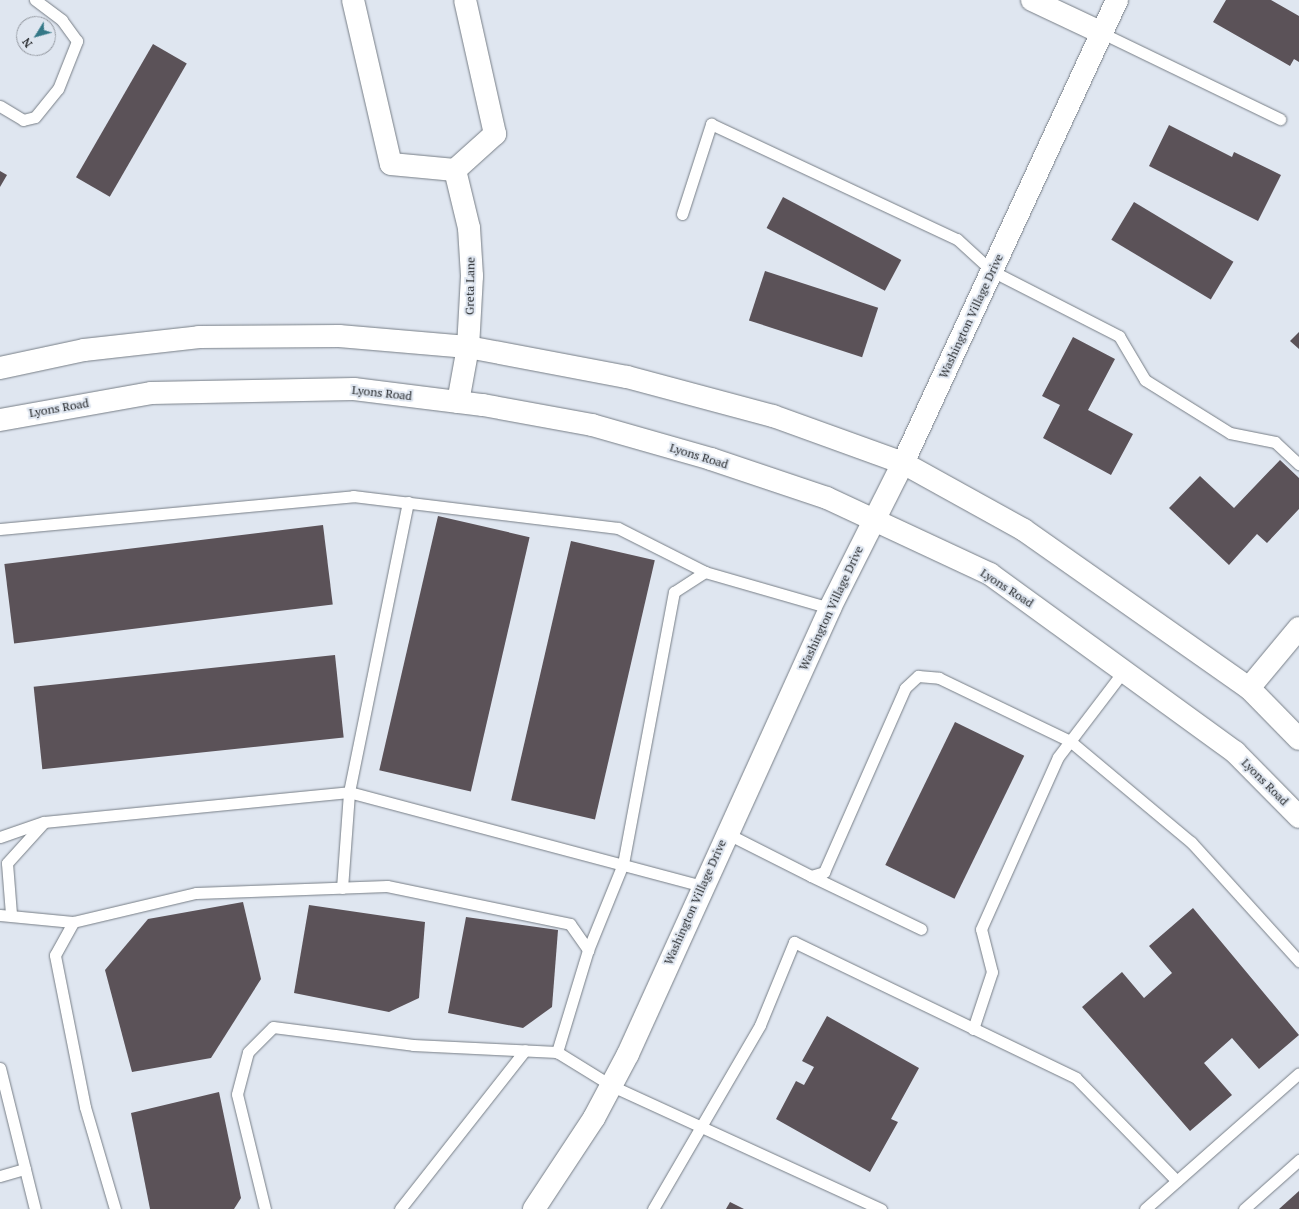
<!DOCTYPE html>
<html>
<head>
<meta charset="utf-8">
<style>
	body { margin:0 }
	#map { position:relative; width:1299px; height:1209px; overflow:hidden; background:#dfe6f0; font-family:"PT Serif",serif }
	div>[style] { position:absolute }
	.building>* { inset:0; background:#5b5258; transform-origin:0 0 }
	.roads { filter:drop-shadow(0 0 1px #777e86) drop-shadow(0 0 1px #777e86) }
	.service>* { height:11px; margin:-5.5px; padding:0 5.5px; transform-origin:5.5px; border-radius:5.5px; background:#fff }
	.minor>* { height:22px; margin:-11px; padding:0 11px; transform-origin:11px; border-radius:11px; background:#fff }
	.secondary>* { height:22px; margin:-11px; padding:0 11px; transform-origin:11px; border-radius:11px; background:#fff }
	span { translate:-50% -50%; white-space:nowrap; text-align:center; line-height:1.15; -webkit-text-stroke:4px #dfe6f0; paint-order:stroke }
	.street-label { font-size:12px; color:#26292c }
	.north { position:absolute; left:16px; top:16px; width:40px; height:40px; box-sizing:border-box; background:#dfe6f0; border:1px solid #959aa2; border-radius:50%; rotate:233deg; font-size:11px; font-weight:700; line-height:16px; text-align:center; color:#26292c }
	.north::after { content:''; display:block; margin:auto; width:14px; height:18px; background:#347887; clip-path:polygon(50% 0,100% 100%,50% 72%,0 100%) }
</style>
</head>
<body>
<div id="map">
	<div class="building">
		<i style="clip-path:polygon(1226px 0,1271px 0,1299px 16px,1299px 62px,1294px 59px,1290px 66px,1213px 22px)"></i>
		<i style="left:153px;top:44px;width:39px;height:154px;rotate:30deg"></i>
		<i style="clip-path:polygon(1169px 125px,1232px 157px,1234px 152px,1281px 175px,1258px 221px,1149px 166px)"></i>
		<i style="clip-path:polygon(0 171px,7px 175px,0 187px)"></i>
		<i style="left:783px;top:197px;width:134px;height:35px;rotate:28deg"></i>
		<i style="left:1134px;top:202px;width:116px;height:44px;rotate:31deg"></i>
		<i style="left:765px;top:271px;width:119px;height:52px;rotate:18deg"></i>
		<i style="clip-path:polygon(1299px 332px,1299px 349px,1290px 341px)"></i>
		<i style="clip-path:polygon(1073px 337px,1115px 359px,1088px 410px,1133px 434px,1111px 475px,1043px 438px,1060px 405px,1042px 396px)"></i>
		<i style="clip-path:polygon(1280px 460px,1299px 478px,1299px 509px,1267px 543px,1257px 534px,1229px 565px,1169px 508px,1200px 476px,1234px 508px)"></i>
		<i style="left:438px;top:516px;width:94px;height:261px;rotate:13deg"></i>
		<i style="left:323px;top:525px;width:80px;height:321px;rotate:83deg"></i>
		<i style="left:571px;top:541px;width:86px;height:266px;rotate:13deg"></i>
		<i style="left:335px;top:655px;width:83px;height:303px;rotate:84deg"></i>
		<i style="left:955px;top:722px;width:77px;height:159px;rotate:26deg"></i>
		<i style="clip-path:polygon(243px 902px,261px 979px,211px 1058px,132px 1072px,105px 970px,148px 919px)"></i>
		<i style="clip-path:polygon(309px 905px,425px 922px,419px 998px,389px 1012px,294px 993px)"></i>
		<i style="clip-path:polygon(1193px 908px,1299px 1035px,1259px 1069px,1232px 1038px,1204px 1063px,1232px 1095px,1190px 1131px,1082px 1007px,1122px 972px,1144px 998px,1172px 973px,1149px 946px)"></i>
		<i style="clip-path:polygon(466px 917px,558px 930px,552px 1007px,523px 1028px,448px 1013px)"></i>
		<i style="clip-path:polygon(827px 1016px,919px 1068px,891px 1119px,898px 1122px,870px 1172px,776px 1119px,796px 1081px,804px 1085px,814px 1067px,802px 1061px)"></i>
		<i style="clip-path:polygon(219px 1092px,241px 1198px,234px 1209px,150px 1209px,131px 1113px)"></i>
		<i style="clip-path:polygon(1299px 1191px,1299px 1209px,1279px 1209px)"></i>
		<i style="clip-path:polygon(730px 1202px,744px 1209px,726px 1209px)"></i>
	</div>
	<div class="roads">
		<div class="service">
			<i style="left:1102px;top:33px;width:198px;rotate:25.8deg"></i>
			<i style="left:0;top:106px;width:27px;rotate:31deg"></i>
			<i style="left:23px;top:120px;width:12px;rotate:-14deg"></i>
			<i style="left:35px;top:117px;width:36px;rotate:-51deg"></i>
			<i style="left:58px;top:89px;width:52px;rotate:-68.4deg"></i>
			<i style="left:77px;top:41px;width:26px;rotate:-126deg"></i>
			<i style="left:62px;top:20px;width:34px;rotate:-143deg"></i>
			<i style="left:682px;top:214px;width:95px;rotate:-72.1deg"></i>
			<i style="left:711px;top:124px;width:272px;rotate:25.1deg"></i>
			<i style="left:957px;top:239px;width:47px;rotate:42.4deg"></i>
			<i style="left:992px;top:271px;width:143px;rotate:27.1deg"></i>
			<i style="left:1119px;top:336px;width:51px;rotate:59.4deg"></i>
			<i style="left:1145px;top:380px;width:100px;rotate:31.9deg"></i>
			<i style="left:1230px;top:433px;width:46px;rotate:11.3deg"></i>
			<i style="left:1275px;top:442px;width:33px;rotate:43deg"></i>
			<i style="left:0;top:529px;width:355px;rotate:-5.3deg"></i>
			<i style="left:353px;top:496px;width:267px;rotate:6.9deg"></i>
			<i style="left:618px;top:528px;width:97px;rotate:26.8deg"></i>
			<i style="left:726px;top:833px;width:95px;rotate:26.8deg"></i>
			<i style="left:811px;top:876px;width:14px;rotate:-17deg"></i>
			<i style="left:824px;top:872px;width:201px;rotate:-66.2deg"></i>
			<i style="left:905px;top:688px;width:18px;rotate:-43deg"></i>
			<i style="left:918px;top:676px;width:21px;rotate:5deg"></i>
			<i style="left:939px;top:678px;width:145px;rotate:25.7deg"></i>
			<i style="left:1070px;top:741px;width:158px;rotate:39.9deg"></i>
			<i style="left:1191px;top:842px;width:161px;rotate:47.8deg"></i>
			<i style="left:0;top:837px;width:46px;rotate:-19.2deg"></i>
			<i style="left:811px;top:876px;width:122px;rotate:25.7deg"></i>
			<i style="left:342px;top:888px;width:96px;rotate:-85.8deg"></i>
			<i style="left:349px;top:792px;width:296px;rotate:-78.5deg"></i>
			<i style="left:11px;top:914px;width:51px;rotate:-94.5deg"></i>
			<i style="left:7px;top:863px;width:55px;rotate:-47.9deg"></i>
			<i style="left:44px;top:822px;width:306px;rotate:-5.6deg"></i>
			<i style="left:349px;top:792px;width:366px;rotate:14.9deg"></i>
			<i style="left:0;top:915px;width:73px;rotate:5.5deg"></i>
			<i style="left:588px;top:950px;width:93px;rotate:-67.9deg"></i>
			<i style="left:623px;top:864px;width:277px;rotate:-79.4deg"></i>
			<i style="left:674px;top:592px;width:37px;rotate:-33deg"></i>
			<i style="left:705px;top:572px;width:130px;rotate:16.1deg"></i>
			<i style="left:973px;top:1029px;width:60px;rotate:-71.6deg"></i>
			<i style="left:992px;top:972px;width:44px;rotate:-104.3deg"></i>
			<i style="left:981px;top:929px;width:188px;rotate:-65.9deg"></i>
			<i style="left:1058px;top:757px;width:111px;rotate:-52.7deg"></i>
			<i style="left:0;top:1068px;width:145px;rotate:76.1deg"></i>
			<i style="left:0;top:1176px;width:26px;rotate:-16deg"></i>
			<i style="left:115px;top:1209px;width:106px;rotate:-106.4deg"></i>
			<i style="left:85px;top:1107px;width:155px;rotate:-101.2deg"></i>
			<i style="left:55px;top:955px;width:38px;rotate:-61deg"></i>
			<i style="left:73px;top:922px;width:126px;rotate:-13.3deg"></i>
			<i style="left:196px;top:893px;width:191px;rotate:-2.1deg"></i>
			<i style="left:387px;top:886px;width:187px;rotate:11.7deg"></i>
			<i style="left:570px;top:924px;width:32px;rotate:55deg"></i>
			<i style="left:588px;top:950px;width:107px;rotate:106.9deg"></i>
			<i style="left:557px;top:1052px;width:65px;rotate:31.7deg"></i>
			<i style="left:612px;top:1086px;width:296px;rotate:24.6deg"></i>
			<i style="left:265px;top:1209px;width:118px;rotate:-103.7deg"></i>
			<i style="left:237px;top:1094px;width:43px;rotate:-75.3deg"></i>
			<i style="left:248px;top:1052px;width:35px;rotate:-45deg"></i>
			<i style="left:273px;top:1027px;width:141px;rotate:7.3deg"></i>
			<i style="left:413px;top:1045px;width:144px;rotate:2.8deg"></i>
			<i style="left:400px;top:1209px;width:202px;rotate:-51.8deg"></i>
			<i style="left:653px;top:1209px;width:213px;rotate:-59.8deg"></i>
			<i style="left:760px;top:1025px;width:90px;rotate:-67.7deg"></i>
			<i style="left:794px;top:942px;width:313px;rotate:25.7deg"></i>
			<i style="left:1076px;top:1078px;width:144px;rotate:45.6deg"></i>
			<i style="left:1145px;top:1209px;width:205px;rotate:-41.4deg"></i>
			<i style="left:1244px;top:1209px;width:74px;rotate:-41.7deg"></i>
		</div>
		<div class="minor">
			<i style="left:353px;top:0;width:168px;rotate:77deg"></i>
			<i style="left:391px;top:164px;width:64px;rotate:5.4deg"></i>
			<i style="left:455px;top:170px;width:54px;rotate:-42deg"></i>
			<i style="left:495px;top:134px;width:137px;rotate:-102.6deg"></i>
			<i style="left:1032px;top:0;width:77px;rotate:25.2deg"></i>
			<i style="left:455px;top:170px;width:60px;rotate:76.4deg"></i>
			<i style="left:469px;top:228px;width:48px;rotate:86.4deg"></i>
			<i style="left:472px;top:276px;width:71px;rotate:93.2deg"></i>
			<i style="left:468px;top:347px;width:56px;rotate:100.3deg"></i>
			<i style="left:1249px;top:688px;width:78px;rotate:-50.2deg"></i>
			<i style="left:534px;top:1209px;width:109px;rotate:-56.6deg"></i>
			<i style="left:594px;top:1118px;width:72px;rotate:-62deg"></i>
			<i style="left:628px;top:1054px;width:490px;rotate:-65.6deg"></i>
			<i style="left:830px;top:608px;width:162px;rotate:-63.3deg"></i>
			<i style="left:903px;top:463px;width:510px;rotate:-65.19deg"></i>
		</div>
		<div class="secondary">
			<i style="left:0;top:368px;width:86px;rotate:-12.1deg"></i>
			<i style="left:84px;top:350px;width:116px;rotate:-6.4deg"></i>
			<i style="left:199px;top:337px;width:140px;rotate:-0.4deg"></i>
			<i style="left:339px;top:336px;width:129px;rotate:4.9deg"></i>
			<i style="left:468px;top:347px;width:162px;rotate:10.7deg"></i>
			<i style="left:627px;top:377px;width:151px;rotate:15deg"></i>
			<i style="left:773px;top:416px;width:138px;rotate:19.9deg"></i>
			<i style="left:903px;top:463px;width:138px;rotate:29deg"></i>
			<i style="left:1024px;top:530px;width:275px;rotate:35.1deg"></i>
			<i style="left:1249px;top:688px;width:71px;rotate:45.6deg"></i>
			<i style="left:0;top:420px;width:153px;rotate:-10.1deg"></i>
			<i style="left:151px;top:393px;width:203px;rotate:-1.1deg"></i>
			<i style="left:354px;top:389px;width:130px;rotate:7.1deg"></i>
			<i style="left:483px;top:405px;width:111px;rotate:10.4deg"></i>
			<i style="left:592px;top:425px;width:124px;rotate:15.9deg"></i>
			<i style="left:711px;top:459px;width:122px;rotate:18.6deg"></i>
			<i style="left:827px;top:498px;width:180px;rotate:25deg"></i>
			<i style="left:990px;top:574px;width:303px;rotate:36deg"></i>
			<i style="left:1235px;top:752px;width:91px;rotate:45.4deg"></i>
		</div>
	</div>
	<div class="street-label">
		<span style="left:470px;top:286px;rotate:-89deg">Greta Lane</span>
		<span style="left:971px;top:316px;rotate:-65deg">Washington Village Drive</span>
		<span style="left:382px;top:393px;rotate:6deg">Lyons Road</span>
		<span style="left:59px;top:408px;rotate:-10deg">Lyons Road</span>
		<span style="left:699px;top:456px;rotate:17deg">Lyons Road</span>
		<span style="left:1007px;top:588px;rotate:33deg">Lyons Road</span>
		<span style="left:831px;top:608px;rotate:-65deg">Washington Village Drive</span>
		<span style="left:1265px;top:782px;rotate:45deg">Lyons Road</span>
		<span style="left:695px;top:902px;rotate:-66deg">Washington Village Drive</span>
	</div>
	<div class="north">N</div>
</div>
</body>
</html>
